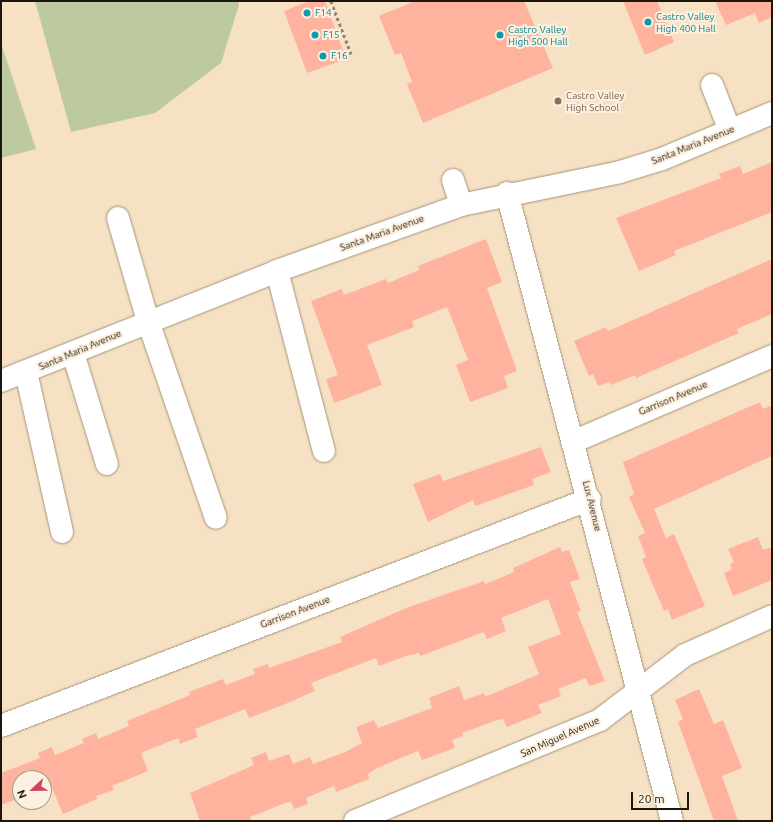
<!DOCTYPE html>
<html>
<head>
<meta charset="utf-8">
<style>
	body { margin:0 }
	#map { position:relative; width:773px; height:822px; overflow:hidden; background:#f6e1c4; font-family:Ubuntu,sans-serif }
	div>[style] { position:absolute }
	.green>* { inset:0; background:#bdcaa0 }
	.building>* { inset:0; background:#ffb39f }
	.path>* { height:2.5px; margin-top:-1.25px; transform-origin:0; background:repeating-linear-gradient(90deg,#90826e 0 3px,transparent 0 6px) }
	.roads { filter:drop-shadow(0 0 1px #a69478) drop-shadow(0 0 1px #a69478) }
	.minor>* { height:22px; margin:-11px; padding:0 11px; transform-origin:11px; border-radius:11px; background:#fff }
	.dots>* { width:11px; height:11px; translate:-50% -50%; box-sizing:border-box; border:2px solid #fcf0de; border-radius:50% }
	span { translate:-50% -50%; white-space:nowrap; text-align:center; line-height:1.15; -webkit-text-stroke:4px #fcf0de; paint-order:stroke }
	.culture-label { font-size:10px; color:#0d838f }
	.left { translate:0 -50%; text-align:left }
	.education-label { font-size:10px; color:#785e54 }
	.street-label { font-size:10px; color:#1d160c }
	.frame { position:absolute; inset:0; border:2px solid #1d160c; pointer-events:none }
	.north { position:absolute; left:12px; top:770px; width:40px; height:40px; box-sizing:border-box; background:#fcf0de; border:1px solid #a3998a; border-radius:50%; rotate:248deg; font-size:11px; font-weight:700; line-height:16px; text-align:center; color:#1d160c }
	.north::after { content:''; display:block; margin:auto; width:14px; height:18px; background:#d24261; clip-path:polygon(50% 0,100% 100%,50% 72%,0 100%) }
	.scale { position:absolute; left:631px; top:792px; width:58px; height:18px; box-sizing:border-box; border:2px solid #1d160c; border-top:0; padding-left:5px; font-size:12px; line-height:14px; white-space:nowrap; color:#1d160c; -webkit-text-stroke:3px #fcf0de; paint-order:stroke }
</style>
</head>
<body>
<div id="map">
	<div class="green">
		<i style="clip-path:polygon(35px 1px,238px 1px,239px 5px,221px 63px,155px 113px,71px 132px)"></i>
		<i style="clip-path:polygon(1px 43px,36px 149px,1px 158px)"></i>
	</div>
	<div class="building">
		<i style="clip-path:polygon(309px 1px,325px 1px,346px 59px,307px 73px,284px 11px)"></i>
		<i style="clip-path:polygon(415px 1px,524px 1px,553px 68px,423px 123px,407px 84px,412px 82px,401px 53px,395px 55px,379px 16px)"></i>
		<i style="clip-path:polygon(623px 1px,657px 1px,674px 42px,645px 55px)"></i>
		<i style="clip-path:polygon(715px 1px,772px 1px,772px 17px,759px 23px,755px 13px,726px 25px)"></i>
		<i style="clip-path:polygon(772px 162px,772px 212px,674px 251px,676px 255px,639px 271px,616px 218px,721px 178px,719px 174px,740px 166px,743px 174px)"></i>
		<i style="clip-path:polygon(486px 239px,502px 282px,487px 288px,517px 371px,504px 376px,508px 388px,470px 402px,456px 365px,468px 360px,447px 307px,412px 321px,414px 327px,367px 345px,382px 385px,334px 403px,326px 379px,338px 375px,311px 301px,342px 289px,344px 295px,386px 279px,388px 283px,419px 270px,418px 266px)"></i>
		<i style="clip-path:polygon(772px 259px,772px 314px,737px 329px,739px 333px,636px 378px,635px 375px,611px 385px,609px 382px,598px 386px,593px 374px,589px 376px,574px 341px,606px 327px,608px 331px)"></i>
		<i style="clip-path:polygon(760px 402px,763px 409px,772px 405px,772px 456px,654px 509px,666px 538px,674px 534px,705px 606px,672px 620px,668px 609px,664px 611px,642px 559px,646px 557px,638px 536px,645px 533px,629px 497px,634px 494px,623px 462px)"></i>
		<i style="clip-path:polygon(541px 447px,551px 472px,532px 479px,534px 485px,475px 506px,473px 500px,428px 522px,413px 484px,440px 474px,443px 481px)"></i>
		<i style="clip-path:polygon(758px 537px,763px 550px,772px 547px,772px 580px,733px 596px,724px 573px,732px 569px,730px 564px,734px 562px,728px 549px)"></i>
		<i style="clip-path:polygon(560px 547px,562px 552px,569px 550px,580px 579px,570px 582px,581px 611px,577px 612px,605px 681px,589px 686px,586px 678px,558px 689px,561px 696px,538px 705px,542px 713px,507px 727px,503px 719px,497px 720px,462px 733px,463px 736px,452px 740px,455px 748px,422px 760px,418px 751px,377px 768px,368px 774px,369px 779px,336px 792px,334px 786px,306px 798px,308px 804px,294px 809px,291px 802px,285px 803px,250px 817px,251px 821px,200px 821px,190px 793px,254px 765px,251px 758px,266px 752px,269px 761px,289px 754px,293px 764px,310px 757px,313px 764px,345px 752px,362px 743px,356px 727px,374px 720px,378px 728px,432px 708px,429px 698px,459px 686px,464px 700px,484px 693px,485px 697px,539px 674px,528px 647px,561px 634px,548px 599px,501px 618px,506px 631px,487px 639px,484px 632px,420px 656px,419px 653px,406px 656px,379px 666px,376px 658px,311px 683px,315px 691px,283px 705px,249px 718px,245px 709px,195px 729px,198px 737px,180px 744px,178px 738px,141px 753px,148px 771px,112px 786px,114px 790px,96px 796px,97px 799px,63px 814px,50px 783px,44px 786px,44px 778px,20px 778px,20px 798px,1px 805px,1px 773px,40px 758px,38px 753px,52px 747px,55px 755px,84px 743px,82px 739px,96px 733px,98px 739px,129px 726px,127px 721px,190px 695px,189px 692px,223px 679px,226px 685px,255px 674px,253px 669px,268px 664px,269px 668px,342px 642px,340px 637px,406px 608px,484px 581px,485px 584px,514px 572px,513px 568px)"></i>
		<i style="clip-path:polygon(699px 689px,714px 724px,723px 720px,742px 768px,722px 776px,738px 821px,714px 821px,678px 722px,683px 719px,675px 700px)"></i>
	</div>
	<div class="path">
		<i style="left:331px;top:1px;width:59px;rotate:69.1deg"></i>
	</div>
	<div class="roads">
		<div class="minor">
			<i style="left:712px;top:85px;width:49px;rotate:68.6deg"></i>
			<i style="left:453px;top:180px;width:26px;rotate:72deg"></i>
			<i style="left:507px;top:193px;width:649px;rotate:75.28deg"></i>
			<i style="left:118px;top:218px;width:107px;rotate:73.8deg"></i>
			<i style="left:148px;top:321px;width:208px;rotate:71deg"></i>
			<i style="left:277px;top:271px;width:186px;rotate:75.4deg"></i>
			<i style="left:73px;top:353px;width:116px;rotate:73deg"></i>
			<i style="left:26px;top:372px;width:164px;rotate:77.3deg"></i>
			<i style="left:1px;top:381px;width:297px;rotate:-21.7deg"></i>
			<i style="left:277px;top:271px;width:195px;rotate:-19.7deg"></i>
			<i style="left:461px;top:205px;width:162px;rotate:-11.7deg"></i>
			<i style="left:620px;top:172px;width:44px;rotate:-17.2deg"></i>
			<i style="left:662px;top:159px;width:119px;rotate:-22.7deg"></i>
			<i style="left:575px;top:441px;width:215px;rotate:-23.3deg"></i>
			<i style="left:1px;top:726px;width:631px;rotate:-21.08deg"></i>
			<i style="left:355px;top:821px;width:265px;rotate:-22.4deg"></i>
			<i style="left:600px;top:720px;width:107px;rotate:-37.4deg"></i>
			<i style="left:685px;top:655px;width:95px;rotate:-24.1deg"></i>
		</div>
	</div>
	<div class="dots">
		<i style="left:307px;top:13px;background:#0f9aa8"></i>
		<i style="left:648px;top:22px;background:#0f9aa8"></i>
		<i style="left:315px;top:35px;background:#0f9aa8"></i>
		<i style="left:500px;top:35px;background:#0f9aa8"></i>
		<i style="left:323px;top:56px;background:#0f9aa8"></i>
		<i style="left:558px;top:101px;background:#8d6e63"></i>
	</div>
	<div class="culture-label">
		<span class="left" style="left:315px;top:13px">F14</span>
		<span class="left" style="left:656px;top:22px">Castro Valley<br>High 400 Hall</span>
		<span class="left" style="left:508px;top:35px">Castro Valley<br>High 500 Hall</span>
		<span class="left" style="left:323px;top:35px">F15</span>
		<span class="left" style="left:331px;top:56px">F16</span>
	</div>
	<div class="education-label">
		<span class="left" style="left:566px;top:101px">Castro Valley<br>High School</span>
	</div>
	<div class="street-label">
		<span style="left:693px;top:145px;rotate:-22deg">Santa Maria Avenue</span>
		<span style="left:382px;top:233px;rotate:-20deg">Santa Maria Avenue</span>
		<span style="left:80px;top:350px;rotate:-23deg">Santa Maria Avenue</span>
		<span style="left:673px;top:398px;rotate:-23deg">Garrison Avenue</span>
		<span style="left:592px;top:506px;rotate:76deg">Lux Avenue</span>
		<span style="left:295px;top:612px;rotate:-21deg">Garrison Avenue</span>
		<span style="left:560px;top:737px;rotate:-24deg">San Miguel Avenue</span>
	</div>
	<div class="frame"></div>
	<div class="north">N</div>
	<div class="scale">20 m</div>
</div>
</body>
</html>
